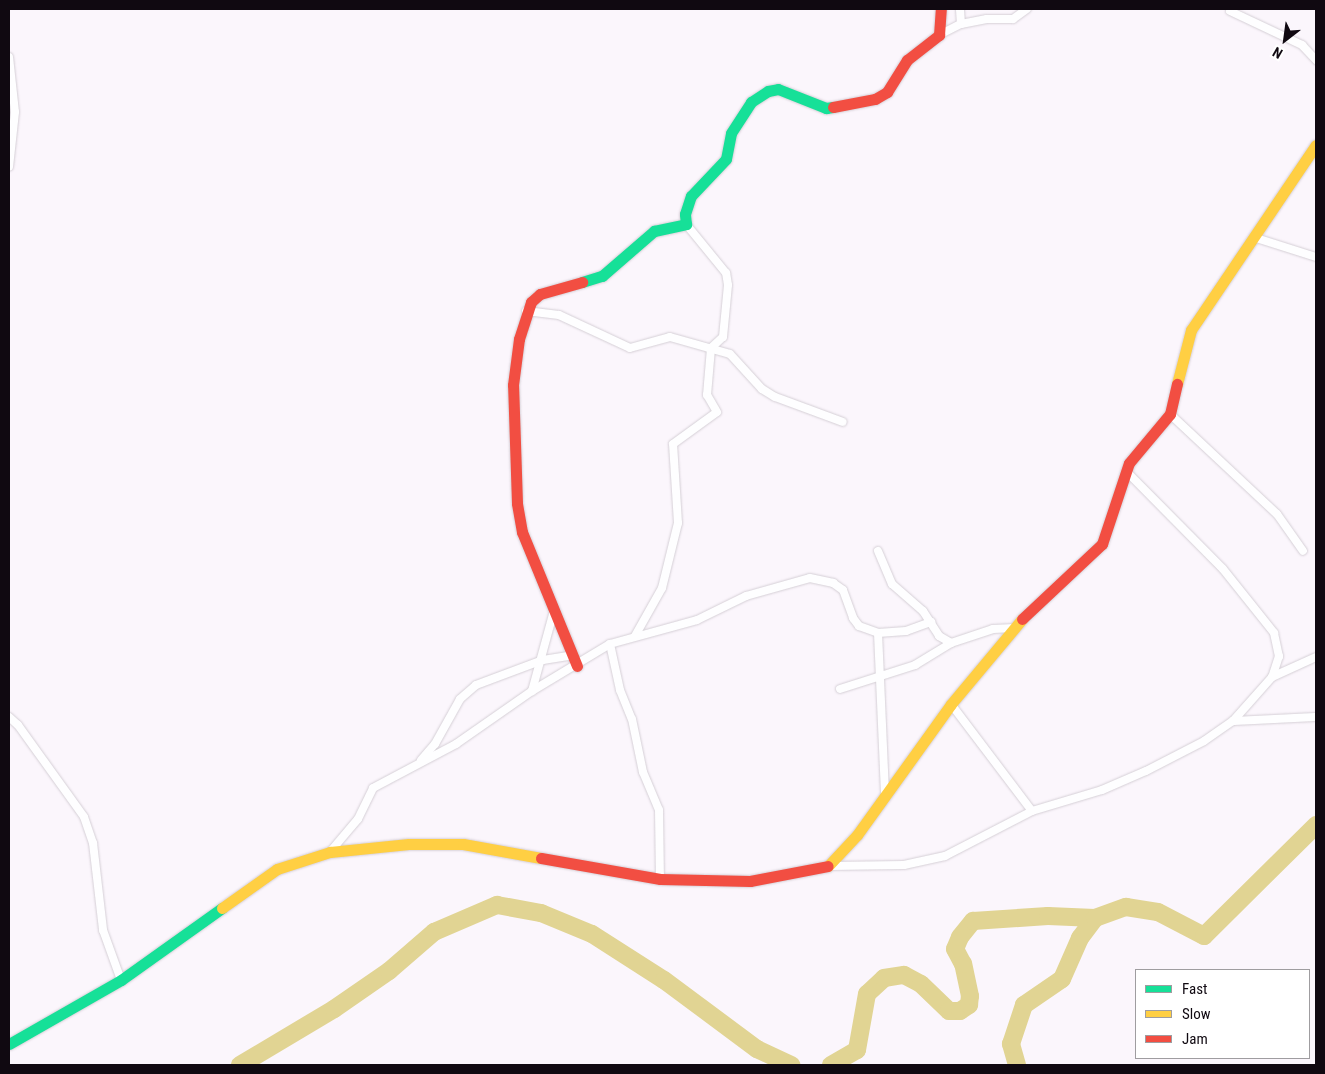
<!DOCTYPE html>
<html>
<head>
<meta charset="utf-8">
<style>
	body { margin:0 }
	#map { position:relative; width:1325px; height:1074px; overflow:hidden; background:#fbf6fc; font-family:"Roboto Condensed",sans-serif }
	div>[style] { position:absolute }
	.river>* { height:18px; margin:-9px; padding:0 9px; transform-origin:9px; border-radius:9px; background:#e1d493 }
	.roads { filter:drop-shadow(0 0 1px #d5cfd6) drop-shadow(0 0 1px #d5cfd6) }
	.street>* { height:8px; margin:-4px; padding:0 4px; transform-origin:4px; border-radius:4px; background:#fefeff }
	.fast>* { height:11px; margin:-5.5px; padding:0 5.5px; transform-origin:5.5px; border-radius:5.5px; background:#16e098 }
	.slow>* { height:11px; margin:-5.5px; padding:0 5.5px; transform-origin:5.5px; border-radius:5.5px; background:#ffcf43 }
	.jam>* { height:11px; margin:-5.5px; padding:0 5.5px; transform-origin:5.5px; border-radius:5.5px; background:#f24e42 }
	span { translate:-50% -50%; white-space:nowrap; text-align:center; line-height:1.15; -webkit-text-stroke:4.5px #fff; paint-order:stroke }
	.frame { position:absolute; inset:0; border:10px solid #100911; pointer-events:none }
	.legend { position:absolute; left:1135px; top:969px; width:175px; height:90px; box-sizing:border-box; background:#fff; border:1px solid #9f9da0; margin:0; padding:6px 9px; list-style:none; font-size:15px; color:#100911 }
	.legend li { display:flex; align-items:center; gap:10px; height:25px }
	.legend b { width:25px; border:1px solid #9f9da0 }
	.north { position:absolute; left:1260px; top:15px; width:50px; height:50px; -webkit-text-stroke:4px #fff; paint-order:stroke; rotate:210deg; font-size:14px; font-weight:700; line-height:20px; text-align:center; color:#100911 }
	.north::after { content:''; display:block; margin:auto; width:18px; height:22px; background:#100911; clip-path:polygon(50% 0,100% 100%,50% 72%,0 100%) }
</style>
</head>
<body>
<div id="map">
	<div class="river">
		<i style="left:240px;top:1065px;width:109px;rotate:-30.8deg"></i>
		<i style="left:334px;top:1009px;width:67px;rotate:-34.6deg"></i>
		<i style="left:389px;top:971px;width:60px;rotate:-40.9deg"></i>
		<i style="left:434px;top:932px;width:69px;rotate:-23.2deg"></i>
		<i style="left:497px;top:905px;width:45px;rotate:10.3deg"></i>
		<i style="left:541px;top:913px;width:55px;rotate:22.4deg"></i>
		<i style="left:592px;top:934px;width:85px;rotate:32.6deg"></i>
		<i style="left:664px;top:980px;width:116px;rotate:36.6deg"></i>
		<i style="left:757px;top:1049px;width:38px;rotate:25deg"></i>
		<i style="left:831px;top:1065px;width:30px;rotate:-30deg"></i>
		<i style="left:857px;top:1050px;width:57px;rotate:-79.9deg"></i>
		<i style="left:867px;top:994px;width:23px;rotate:-43deg"></i>
		<i style="left:884px;top:978px;width:20px;rotate:-9deg"></i>
		<i style="left:904px;top:975px;width:19px;rotate:28deg"></i>
		<i style="left:921px;top:984px;width:39px;rotate:44deg"></i>
		<i style="left:949px;top:1011px;width:11px"></i>
		<i style="left:960px;top:1011px;width:11px;rotate:-34deg"></i>
		<i style="left:969px;top:1005px;width:9px;rotate:-84deg"></i>
		<i style="left:970px;top:996px;width:33px;rotate:-102deg"></i>
		<i style="left:963px;top:964px;width:17px;rotate:-118deg"></i>
		<i style="left:955px;top:949px;width:13px;rotate:-67deg"></i>
		<i style="left:960px;top:937px;width:21px;rotate:-51deg"></i>
		<i style="left:973px;top:921px;width:75px;rotate:-3.8deg"></i>
		<i style="left:1048px;top:916px;width:47px;rotate:2.4deg"></i>
		<i style="left:1017px;top:1065px;width:22px;rotate:-106deg"></i>
		<i style="left:1011px;top:1044px;width:41px;rotate:-71.6deg"></i>
		<i style="left:1024px;top:1005px;width:46px;rotate:-34.4deg"></i>
		<i style="left:1062px;top:979px;width:45px;rotate:-66.3deg"></i>
		<i style="left:1080px;top:938px;width:25px;rotate:-53deg"></i>
		<i style="left:1095px;top:918px;width:33px;rotate:-20deg"></i>
		<i style="left:1126px;top:907px;width:32px;rotate:9deg"></i>
		<i style="left:1158px;top:912px;width:52px;rotate:27.6deg"></i>
		<i style="left:1204px;top:936px;width:158px;rotate:-44.7deg"></i>
	</div>
	<div class="roads">
		<div class="street">
			<i style="left:1230px;top:11px;width:80px;rotate:25.3deg"></i>
			<i style="left:1302px;top:45px;width:21px;rotate:47deg"></i>
			<i style="left:961px;top:24px;width:26px;rotate:-11deg"></i>
			<i style="left:987px;top:19px;width:26px"></i>
			<i style="left:1013px;top:19px;width:17px;rotate:-36deg"></i>
			<i style="left:939px;top:35px;width:25px;rotate:-27deg"></i>
			<i style="left:961px;top:24px;width:15px;rotate:-94deg"></i>
			<i style="left:9px;top:57px;width:55px;rotate:83.8deg"></i>
			<i style="left:15px;top:112px;width:55px;rotate:96.2deg"></i>
			<i style="left:1256px;top:238px;width:63px;rotate:17.6deg"></i>
			<i style="left:526px;top:311px;width:33px;rotate:7deg"></i>
			<i style="left:559px;top:315px;width:78px;rotate:24.9deg"></i>
			<i style="left:630px;top:348px;width:41px;rotate:-15.4deg"></i>
			<i style="left:670px;top:337px;width:62px;rotate:15.8deg"></i>
			<i style="left:730px;top:354px;width:47px;rotate:47.6deg"></i>
			<i style="left:762px;top:389px;width:15px;rotate:32deg"></i>
			<i style="left:775px;top:397px;width:72px;rotate:20.2deg"></i>
			<i style="left:1170px;top:414px;width:146px;rotate:43.1deg"></i>
			<i style="left:1277px;top:514px;width:45px;rotate:54.9deg"></i>
			<i style="left:1127px;top:472px;width:136px;rotate:45.3deg"></i>
			<i style="left:1223px;top:569px;width:82px;rotate:51.4deg"></i>
			<i style="left:1274px;top:633px;width:24px;rotate:78deg"></i>
			<i style="left:1279px;top:656px;width:22px;rotate:108deg"></i>
			<i style="left:878px;top:551px;width:36px;rotate:67deg"></i>
			<i style="left:892px;top:584px;width:41px;rotate:41.1deg"></i>
			<i style="left:923px;top:611px;width:30px;rotate:57deg"></i>
			<i style="left:939px;top:636px;width:14px;rotate:30deg"></i>
			<i style="left:951px;top:643px;width:44px;rotate:-18.4deg"></i>
			<i style="left:993px;top:629px;width:21px;rotate:-3deg"></i>
			<i style="left:878px;top:633px;width:159px;rotate:87.5deg"></i>
			<i style="left:635px;top:636px;width:55px;rotate:-60.6deg"></i>
			<i style="left:662px;top:588px;width:67px;rotate:-76.2deg"></i>
			<i style="left:678px;top:523px;width:79px;rotate:-93.6deg"></i>
			<i style="left:673px;top:444px;width:54px;rotate:-36deg"></i>
			<i style="left:717px;top:412px;width:20px;rotate:-120deg"></i>
			<i style="left:707px;top:395px;width:47px;rotate:-85.1deg"></i>
			<i style="left:711px;top:348px;width:16px;rotate:-43deg"></i>
			<i style="left:723px;top:337px;width:52px;rotate:-84.5deg"></i>
			<i style="left:728px;top:285px;width:12px;rotate:-99deg"></i>
			<i style="left:726px;top:273px;width:63px;rotate:-129.2deg"></i>
			<i style="left:610px;top:644px;width:47px;rotate:77.7deg"></i>
			<i style="left:620px;top:690px;width:31px;rotate:68deg"></i>
			<i style="left:632px;top:719px;width:54px;rotate:78.3deg"></i>
			<i style="left:643px;top:772px;width:41px;rotate:67.2deg"></i>
			<i style="left:659px;top:810px;width:69px;rotate:89.2deg"></i>
			<i style="left:840px;top:689px;width:79px;rotate:-17.7deg"></i>
			<i style="left:915px;top:665px;width:42px;rotate:-31.4deg"></i>
			<i style="left:532px;top:691px;width:80px;rotate:-74.7deg"></i>
			<i style="left:951px;top:704px;width:134px;rotate:52.9deg"></i>
			<i style="left:9px;top:717px;width:12px;rotate:42deg"></i>
			<i style="left:18px;top:725px;width:113px;rotate:54.3deg"></i>
			<i style="left:84px;top:817px;width:28px;rotate:71deg"></i>
			<i style="left:93px;top:843px;width:88px;rotate:83.4deg"></i>
			<i style="left:103px;top:930px;width:53px;rotate:70.2deg"></i>
			<i style="left:1233px;top:721px;width:83px;rotate:-2.8deg"></i>
			<i style="left:421px;top:760px;width:21px;rotate:-49deg"></i>
			<i style="left:435px;top:744px;width:51px;rotate:-60.9deg"></i>
			<i style="left:460px;top:699px;width:21px;rotate:-41deg"></i>
			<i style="left:476px;top:685px;width:72px;rotate:-20.5deg"></i>
			<i style="left:543px;top:660px;width:30px;rotate:-9deg"></i>
			<i style="left:330px;top:852px;width:43px;rotate:-49.7deg"></i>
			<i style="left:358px;top:819px;width:34px;rotate:-64deg"></i>
			<i style="left:373px;top:788px;width:94px;rotate:-27.9deg"></i>
			<i style="left:456px;top:744px;width:93px;rotate:-34.9deg"></i>
			<i style="left:532px;top:691px;width:91px;rotate:-31.1deg"></i>
			<i style="left:610px;top:644px;width:90px;rotate:-15.4deg"></i>
			<i style="left:697px;top:620px;width:55px;rotate:-26.1deg"></i>
			<i style="left:746px;top:596px;width:66px;rotate:-15.7deg"></i>
			<i style="left:810px;top:578px;width:24px;rotate:12deg"></i>
			<i style="left:833px;top:583px;width:12px;rotate:35deg"></i>
			<i style="left:843px;top:590px;width:30px;rotate:70deg"></i>
			<i style="left:853px;top:618px;width:10px;rotate:53deg"></i>
			<i style="left:859px;top:626px;width:20px;rotate:20deg"></i>
			<i style="left:878px;top:633px;width:28px;rotate:-4deg"></i>
			<i style="left:906px;top:631px;width:27px;rotate:-20deg"></i>
			<i style="left:830px;top:866px;width:74px;rotate:-0.8deg"></i>
			<i style="left:904px;top:865px;width:42px;rotate:-12.4deg"></i>
			<i style="left:945px;top:856px;width:98px;rotate:-27.3deg"></i>
			<i style="left:1032px;top:811px;width:73px;rotate:-16.7deg"></i>
			<i style="left:1102px;top:790px;width:48px;rotate:-23.4deg"></i>
			<i style="left:1146px;top:771px;width:65px;rotate:-27.3deg"></i>
			<i style="left:1204px;top:741px;width:35px;rotate:-35deg"></i>
			<i style="left:1233px;top:721px;width:59px;rotate:-48.4deg"></i>
			<i style="left:1272px;top:677px;width:48px;rotate:-24.4deg"></i>
		</div>
		<div class="fast">
			<i style="left:582px;top:282px;width:21px;rotate:-17deg"></i>
			<i style="left:602px;top:276px;width:69px;rotate:-40.9deg"></i>
			<i style="left:654px;top:231px;width:33px;rotate:-12deg"></i>
			<i style="left:686px;top:224px;width:10px;rotate:-96deg"></i>
			<i style="left:685px;top:214px;width:19px;rotate:-72deg"></i>
			<i style="left:691px;top:196px;width:51px;rotate:-46.6deg"></i>
			<i style="left:726px;top:159px;width:26px;rotate:-79deg"></i>
			<i style="left:731px;top:133px;width:37px;rotate:-57deg"></i>
			<i style="left:751px;top:102px;width:20px;rotate:-33deg"></i>
			<i style="left:768px;top:91px;width:10px;rotate:-11deg"></i>
			<i style="left:778px;top:89px;width:52px;rotate:21.6deg"></i>
			<i style="left:826px;top:108px;width:7px;rotate:-8deg"></i>
			<i style="left:9px;top:1044px;width:129px;rotate:-29.7deg"></i>
			<i style="left:121px;top:980px;width:124px;rotate:-35.5deg"></i>
		</div>
		<div class="slow">
			<i style="left:1177px;top:384px;width:56px;rotate:-75.5deg"></i>
			<i style="left:1191px;top:330px;width:223px;rotate:-56deg"></i>
			<i style="left:828px;top:866px;width:42px;rotate:-46.9deg"></i>
			<i style="left:857px;top:835px;width:161px;rotate:-54.3deg"></i>
			<i style="left:951px;top:704px;width:111px;rotate:-50.1deg"></i>
			<i style="left:222px;top:908px;width:67px;rotate:-35.3deg"></i>
			<i style="left:277px;top:869px;width:56px;rotate:-17.8deg"></i>
			<i style="left:330px;top:852px;width:79px;rotate:-5.8deg"></i>
			<i style="left:409px;top:844px;width:54px"></i>
			<i style="left:463px;top:844px;width:79px;rotate:10.2deg"></i>
		</div>
		<div class="jam">
			<i style="left:833px;top:107px;width:43px;rotate:-10.8deg"></i>
			<i style="left:875px;top:99px;width:14px;rotate:-30deg"></i>
			<i style="left:887px;top:92px;width:38px;rotate:-58deg"></i>
			<i style="left:907px;top:60px;width:41px;rotate:-38deg"></i>
			<i style="left:939px;top:35px;width:26px;rotate:-86deg"></i>
			<i style="left:1022px;top:619px;width:110px;rotate:-43.2deg"></i>
			<i style="left:1102px;top:544px;width:85px;rotate:-71.6deg"></i>
			<i style="left:1129px;top:463px;width:64px;rotate:-50.1deg"></i>
			<i style="left:1170px;top:414px;width:31px;rotate:-77deg"></i>
			<i style="left:577px;top:666px;width:145px;rotate:-112.3deg"></i>
			<i style="left:522px;top:532px;width:29px;rotate:-100deg"></i>
			<i style="left:517px;top:503px;width:118px;rotate:-91.9deg"></i>
			<i style="left:513px;top:385px;width:46px;rotate:-82.6deg"></i>
			<i style="left:519px;top:339px;width:39px;rotate:-72deg"></i>
			<i style="left:531px;top:302px;width:12px;rotate:-42deg"></i>
			<i style="left:540px;top:294px;width:44px;rotate:-15.9deg"></i>
			<i style="left:541px;top:858px;width:121px;rotate:10deg"></i>
			<i style="left:660px;top:879px;width:90px;rotate:1.3deg"></i>
			<i style="left:750px;top:881px;width:79px;rotate:-10.9deg"></i>
		</div>
	</div>
	<div class="frame"></div>
	<ul class="legend">
	<li><b style="height:6px;background:#16e098"></b>Fast</li>
	<li><b style="height:6px;background:#ffcf43"></b>Slow</li>
	<li><b style="height:6px;background:#f24e42"></b>Jam</li>
	</ul>
	<div class="north">N</div>
</div>
</body>
</html>
